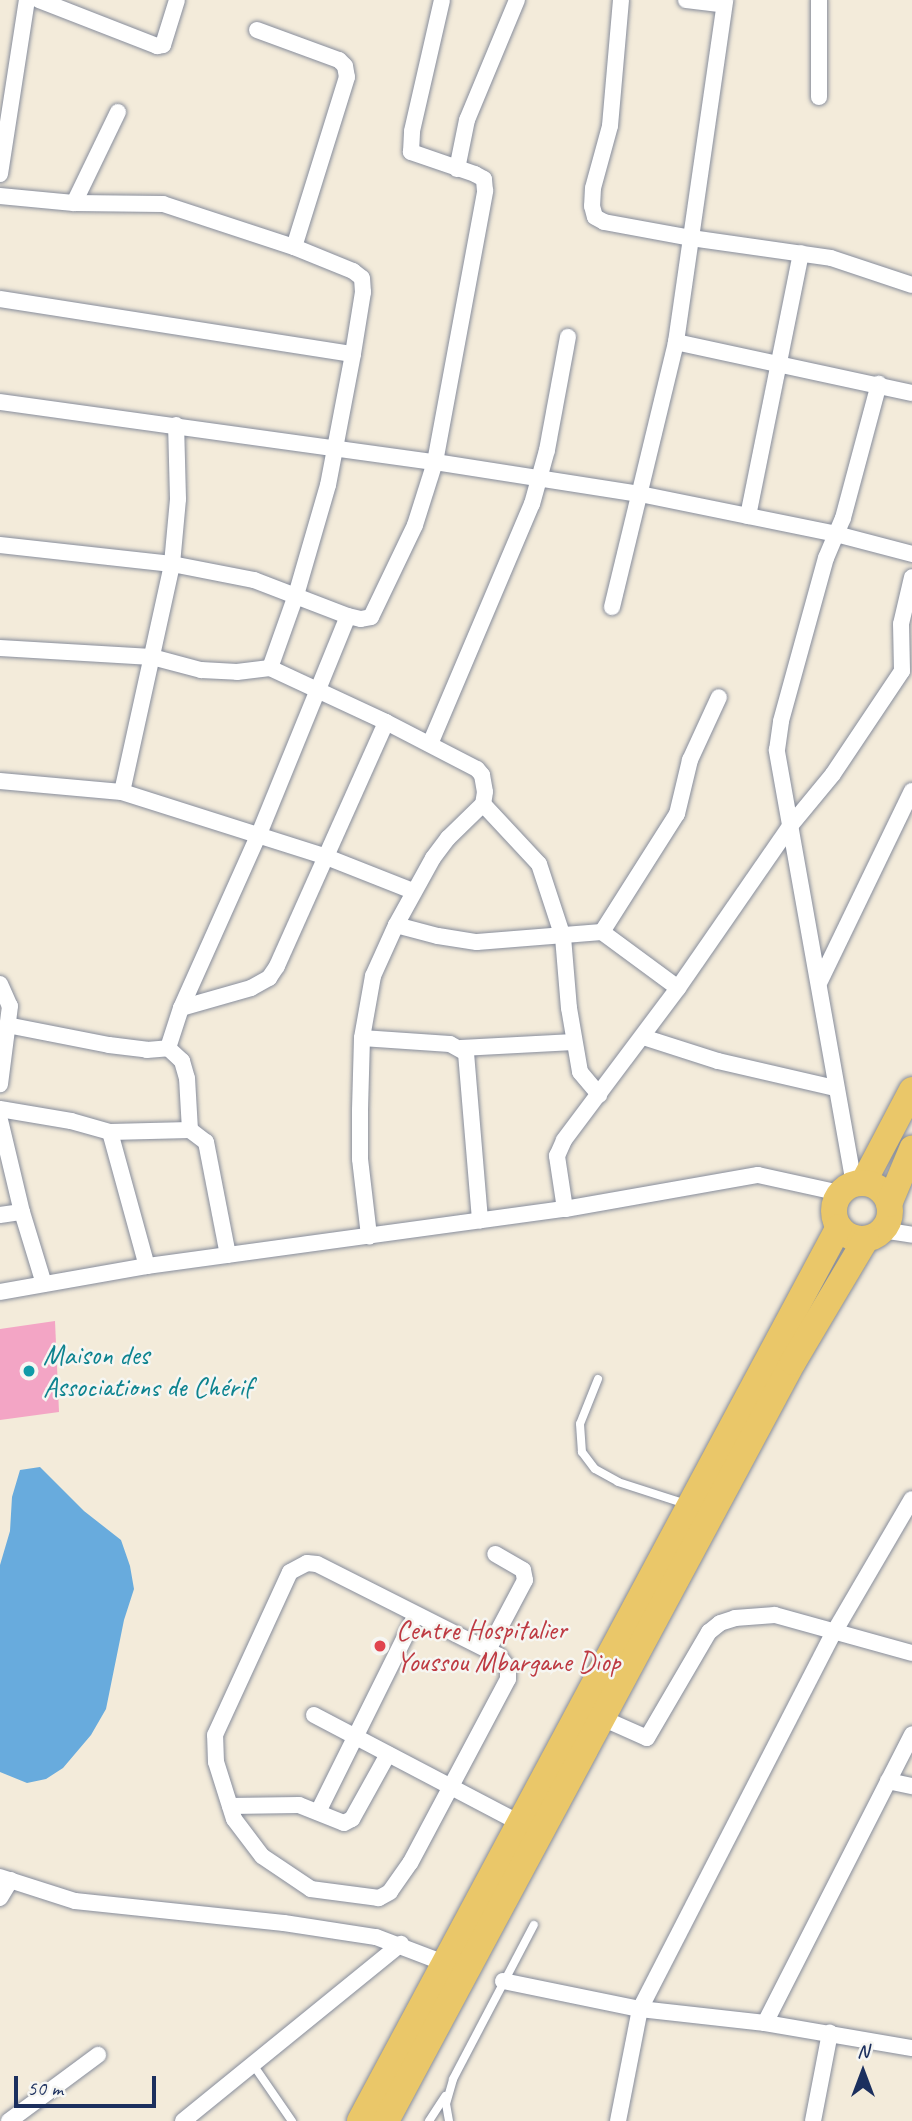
<!DOCTYPE html>
<html>
<head>
<meta charset="utf-8">
<style>
	body { margin:0 }
	#map { position:relative; width:912px; height:2121px; overflow:hidden; background:#f3ebda; font-family:Caveat,sans-serif }
	div>[style] { position:absolute }
	.water>* { inset:0; background:#68abdd }
	.building>* { inset:0; background:#f3a5c5 }
	.roads { filter:drop-shadow(0 0 2px #878d9c) drop-shadow(0 0 2px #878d9c) }
	.lane>* { height:8px; margin:-4px; padding:0 4px; transform-origin:4px; border-radius:4px; background:#fff }
	.street>* { height:16px; margin:-8px; padding:0 8px; transform-origin:8px; border-radius:8px; background:#fff }
	.primary>* { height:26px; margin:-13px; padding:0 13px; transform-origin:13px; border-radius:13px; background:#eac769 }
	.primary>.ring { margin:-13px; padding:0; box-sizing:content-box; background:none; border:26px solid #eac769; border-radius:50% }
	.dots>* { width:19px; height:19px; translate:-50% -50%; box-sizing:border-box; border:4px solid #f6f6f2; border-radius:50% }
	span { translate:-50% -50%; white-space:nowrap; text-align:center; line-height:1.15; -webkit-text-stroke:5px #f6f6f2; paint-order:stroke }
	.culture-label { font-size:28px; color:#0d838f }
	.left { translate:0 -50%; text-align:left }
	.health-label { font-size:28px; color:#be3a42 }
	.north { position:absolute; left:828px; top:2037px; width:70px; height:70px; -webkit-text-stroke:5px #f6f6f2; paint-order:stroke; rotate:0deg; font-size:19px; font-weight:700; line-height:28px; text-align:center; color:#1b2f5e }
	.north::after { content:''; display:block; margin:auto; width:24px; height:32px; background:#1b2f5e; clip-path:polygon(50% 0,100% 100%,50% 72%,0 100%) }
	.scale { position:absolute; left:14px; top:2076px; width:142px; height:32px; box-sizing:border-box; border:4px solid #1b2f5e; border-top:0; padding-left:9px; font-size:21px; line-height:24px; white-space:nowrap; color:#1b2f5e; -webkit-text-stroke:5px #f6f6f2; paint-order:stroke }
</style>
</head>
<body>
<div id="map">
	<div class="water">
		<i style="clip-path:polygon(40px 1467px,84px 1511px,121px 1540px,130px 1566px,134px 1589px,124px 1620px,106px 1709px,91px 1735px,63px 1768px,46px 1779px,27px 1783px,0 1772px,0 1565px,10px 1531px,12px 1497px,20px 1470px)"></i>
	</div>
	<div class="building">
		<i style="clip-path:polygon(55px 1321px,59px 1412px,0 1420px,0 1329px)"></i>
	</div>
	<div class="roads">
		<div class="lane">
			<i style="left:598px;top:1379px;width:48px;rotate:111.8deg"></i>
			<i style="left:580px;top:1424px;width:28px;rotate:86deg"></i>
			<i style="left:582px;top:1452px;width:21px;rotate:53deg"></i>
			<i style="left:595px;top:1469px;width:26px;rotate:29deg"></i>
			<i style="left:618px;top:1482px;width:71px;rotate:17.9deg"></i>
			<i style="left:254px;top:2066px;width:67px;rotate:55.4deg"></i>
			<i style="left:429px;top:2121px;width:30px;rotate:-57deg"></i>
			<i style="left:449px;top:2121px;width:17px;rotate:-100deg"></i>
			<i style="left:446px;top:2104px;width:26px;rotate:-74deg"></i>
			<i style="left:453px;top:2079px;width:174px;rotate:-62.3deg"></i>
		</div>
		<div class="street">
			<i style="left:39px;top:0;width:127px;rotate:21.3deg"></i>
			<i style="left:157px;top:46px;width:6px;rotate:-9deg"></i>
			<i style="left:163px;top:45px;width:47px;rotate:-72.7deg"></i>
			<i style="left:621px;top:0;width:126px;rotate:95deg"></i>
			<i style="left:610px;top:126px;width:64px;rotate:105.3deg"></i>
			<i style="left:593px;top:188px;width:18px;rotate:93deg"></i>
			<i style="left:592px;top:206px;width:11px;rotate:75deg"></i>
			<i style="left:595px;top:217px;width:10px;rotate:29deg"></i>
			<i style="left:604px;top:222px;width:88px;rotate:10.4deg"></i>
			<i style="left:691px;top:238px;width:141px;rotate:8.1deg"></i>
			<i style="left:831px;top:258px;width:85px;rotate:18.4deg"></i>
			<i style="left:686px;top:0;width:38px;rotate:7deg"></i>
			<i style="left:257px;top:30px;width:87px;rotate:20.1deg"></i>
			<i style="left:339px;top:60px;width:8px;rotate:45deg"></i>
			<i style="left:345px;top:66px;width:11px;rotate:80deg"></i>
			<i style="left:347px;top:77px;width:178px;rotate:107.3deg"></i>
			<i style="left:819px;top:97px;width:97px;rotate:-90deg"></i>
			<i style="left:457px;top:169px;width:50px;rotate:-78.5deg"></i>
			<i style="left:467px;top:120px;width:130px;rotate:-67.4deg"></i>
			<i style="left:0;top:174px;width:176px;rotate:-81.2deg"></i>
			<i style="left:0;top:196px;width:74px;rotate:5.4deg"></i>
			<i style="left:74px;top:203px;width:89px;rotate:0.6deg"></i>
			<i style="left:163px;top:204px;width:138px;rotate:18.2deg"></i>
			<i style="left:294px;top:247px;width:64px;rotate:22.1deg"></i>
			<i style="left:353px;top:271px;width:11px;rotate:38deg"></i>
			<i style="left:362px;top:278px;width:14px;rotate:86deg"></i>
			<i style="left:363px;top:292px;width:63px;rotate:99.2deg"></i>
			<i style="left:353px;top:354px;width:133px;rotate:100.8deg"></i>
			<i style="left:328px;top:485px;width:115px;rotate:106.2deg"></i>
			<i style="left:296px;top:595px;width:77px;rotate:109.6deg"></i>
			<i style="left:74px;top:203px;width:101px;rotate:-64.2deg"></i>
			<i style="left:0;top:299px;width:357px;rotate:8.9deg"></i>
			<i style="left:676px;top:342px;width:241px;rotate:12.2deg"></i>
			<i style="left:0;top:402px;width:439px;rotate:7.9deg"></i>
			<i style="left:435px;top:462px;width:207px;rotate:8.9deg"></i>
			<i style="left:640px;top:494px;width:200px;rotate:11.5deg"></i>
			<i style="left:836px;top:534px;width:79px;rotate:14.7deg"></i>
			<i style="left:748px;top:516px;width:268px;rotate:-78.6deg"></i>
			<i style="left:0;top:545px;width:173px;rotate:6.3deg"></i>
			<i style="left:172px;top:564px;width:84px;rotate:11deg"></i>
			<i style="left:254px;top:580px;width:101px;rotate:21deg"></i>
			<i style="left:348px;top:616px;width:13px;rotate:13deg"></i>
			<i style="left:361px;top:619px;width:10px;rotate:-11deg"></i>
			<i style="left:371px;top:617px;width:102px;rotate:-64.4deg"></i>
			<i style="left:415px;top:525px;width:66px;rotate:-72.4deg"></i>
			<i style="left:435px;top:462px;width:276px;rotate:-79.5deg"></i>
			<i style="left:485px;top:191px;width:12px;rotate:-95deg"></i>
			<i style="left:484px;top:179px;width:10px;rotate:-151deg"></i>
			<i style="left:475px;top:174px;width:68px;rotate:-161deg"></i>
			<i style="left:411px;top:152px;width:21px;rotate:-87deg"></i>
			<i style="left:412px;top:131px;width:134px;rotate:-77.1deg"></i>
			<i style="left:612px;top:607px;width:273px;rotate:-76.4deg"></i>
			<i style="left:676px;top:342px;width:345px;rotate:-81.8deg"></i>
			<i style="left:0;top:648px;width:152px;rotate:3.4deg"></i>
			<i style="left:152px;top:657px;width:51px;rotate:14.9deg"></i>
			<i style="left:201px;top:670px;width:36px;rotate:3deg"></i>
			<i style="left:237px;top:672px;width:33px;rotate:-7deg"></i>
			<i style="left:270px;top:668px;width:128px;rotate:25deg"></i>
			<i style="left:386px;top:722px;width:102px;rotate:27.3deg"></i>
			<i style="left:477px;top:769px;width:8px;rotate:50deg"></i>
			<i style="left:482px;top:775px;width:17px;rotate:80deg"></i>
			<i style="left:485px;top:792px;width:12px;rotate:99deg"></i>
			<i style="left:483px;top:804px;width:49px;rotate:135.8deg"></i>
			<i style="left:448px;top:838px;width:25px;rotate:127deg"></i>
			<i style="left:433px;top:858px;width:77px;rotate:118.9deg"></i>
			<i style="left:396px;top:925px;width:56px;rotate:114.3deg"></i>
			<i style="left:373px;top:976px;width:63px;rotate:100.1deg"></i>
			<i style="left:362px;top:1038px;width:73px;rotate:91.6deg"></i>
			<i style="left:360px;top:1111px;width:48px;rotate:90deg"></i>
			<i style="left:360px;top:1159px;width:78px;rotate:83.3deg"></i>
			<i style="left:430px;top:744px;width:261px;rotate:-67deg"></i>
			<i style="left:532px;top:504px;width:56px;rotate:-74.5deg"></i>
			<i style="left:547px;top:450px;width:115px;rotate:-79.5deg"></i>
			<i style="left:0;top:781px;width:122px;rotate:5.2deg"></i>
			<i style="left:122px;top:792px;width:212px;rotate:17.6deg"></i>
			<i style="left:324px;top:856px;width:96px;rotate:21.5deg"></i>
			<i style="left:122px;top:792px;width:233px;rotate:-77.6deg"></i>
			<i style="left:172px;top:564px;width:65px;rotate:-84.7deg"></i>
			<i style="left:178px;top:499px;width:74px;rotate:-91.5deg"></i>
			<i style="left:483px;top:804px;width:82px;rotate:47deg"></i>
			<i style="left:539px;top:864px;width:77px;rotate:71.8deg"></i>
			<i style="left:563px;top:937px;width:71px;rotate:85.2deg"></i>
			<i style="left:569px;top:1008px;width:65px;rotate:80.2deg"></i>
			<i style="left:580px;top:1072px;width:30px;rotate:50deg"></i>
			<i style="left:396px;top:925px;width:43px;rotate:14.7deg"></i>
			<i style="left:438px;top:936px;width:39px;rotate:9deg"></i>
			<i style="left:477px;top:942px;width:125px;rotate:-4.6deg"></i>
			<i style="left:602px;top:932px;width:94px;rotate:36.4deg"></i>
			<i style="left:602px;top:932px;width:140px;rotate:-57.6deg"></i>
			<i style="left:677px;top:814px;width:56px;rotate:-76.5deg"></i>
			<i style="left:690px;top:760px;width:69px;rotate:-65.3deg"></i>
			<i style="left:820px;top:981px;width:211px;rotate:-64.2deg"></i>
			<i style="left:0;top:984px;width:24px;rotate:66deg"></i>
			<i style="left:10px;top:1006px;width:79px;rotate:97.3deg"></i>
			<i style="left:181px;top:1008px;width:73px;rotate:-15.9deg"></i>
			<i style="left:251px;top:988px;width:21px;rotate:-29deg"></i>
			<i style="left:269px;top:978px;width:14px;rotate:-56deg"></i>
			<i style="left:277px;top:966px;width:267px;rotate:-65.9deg"></i>
			<i style="left:7px;top:1025px;width:104px;rotate:11.1deg"></i>
			<i style="left:109px;top:1045px;width:38px;rotate:7deg"></i>
			<i style="left:147px;top:1050px;width:21px;rotate:-5deg"></i>
			<i style="left:168px;top:1048px;width:42px;rotate:-72deg"></i>
			<i style="left:181px;top:1008px;width:191px;rotate:-65.9deg"></i>
			<i style="left:259px;top:834px;width:235px;rotate:-67.8deg"></i>
			<i style="left:643px;top:1037px;width:79px;rotate:17.7deg"></i>
			<i style="left:718px;top:1061px;width:120px;rotate:13deg"></i>
			<i style="left:362px;top:1038px;width:88px;rotate:3.9deg"></i>
			<i style="left:450px;top:1044px;width:18px;rotate:29deg"></i>
			<i style="left:466px;top:1053px;width:168px;rotate:85.2deg"></i>
			<i style="left:168px;top:1048px;width:19px;rotate:43deg"></i>
			<i style="left:182px;top:1061px;width:18px;rotate:74deg"></i>
			<i style="left:187px;top:1078px;width:52px;rotate:86.7deg"></i>
			<i style="left:461px;top:1048px;width:113px;rotate:-3deg"></i>
			<i style="left:0;top:1109px;width:72px;rotate:9.6deg"></i>
			<i style="left:71px;top:1121px;width:41px;rotate:15.8deg"></i>
			<i style="left:110px;top:1132px;width:80px;rotate:-1.4deg"></i>
			<i style="left:190px;top:1130px;width:20px;rotate:37deg"></i>
			<i style="left:206px;top:1142px;width:115px;rotate:79deg"></i>
			<i style="left:0;top:1120px;width:95px;rotate:76.6deg"></i>
			<i style="left:22px;top:1212px;width:75px;rotate:73deg"></i>
			<i style="left:110px;top:1132px;width:139px;rotate:74.6deg"></i>
			<i style="left:854px;top:1184px;width:441px;rotate:-100.1deg"></i>
			<i style="left:777px;top:750px;width:29px;rotate:-82deg"></i>
			<i style="left:781px;top:721px;width:169px;rotate:-74.6deg"></i>
			<i style="left:826px;top:558px;width:43px;rotate:-67deg"></i>
			<i style="left:843px;top:518px;width:139px;rotate:-75deg"></i>
			<i style="left:565px;top:1209px;width:54px;rotate:-98.6deg"></i>
			<i style="left:557px;top:1156px;width:17px;rotate:-66deg"></i>
			<i style="left:564px;top:1140px;width:190px;rotate:-53.1deg"></i>
			<i style="left:678px;top:988px;width:198px;rotate:-55.3deg"></i>
			<i style="left:791px;top:825px;width:66px;rotate:-50.5deg"></i>
			<i style="left:833px;top:774px;width:124px;rotate:-56.2deg"></i>
			<i style="left:902px;top:671px;width:47px;rotate:-91.2deg"></i>
			<i style="left:901px;top:624px;width:48px;rotate:-76.8deg"></i>
			<i style="left:0;top:1215px;width:22px;rotate:-8deg"></i>
			<i style="left:882px;top:1230px;width:30px;rotate:9deg"></i>
			<i style="left:0;top:1292px;width:149px;rotate:-10deg"></i>
			<i style="left:147px;top:1266px;width:422px;rotate:-7.8deg"></i>
			<i style="left:565px;top:1209px;width:196px;rotate:-10deg"></i>
			<i style="left:758px;top:1175px;width:84px;rotate:12.4deg"></i>
			<i style="left:307px;top:1563px;width:10px;rotate:6deg"></i>
			<i style="left:317px;top:1564px;width:204px;rotate:26.8deg"></i>
			<i style="left:499px;top:1656px;width:15px;rotate:53deg"></i>
			<i style="left:508px;top:1668px;width:11px;rotate:90deg"></i>
			<i style="left:508px;top:1679px;width:208px;rotate:118deg"></i>
			<i style="left:410px;top:1863px;width:35px;rotate:125deg"></i>
			<i style="left:390px;top:1892px;width:13px;rotate:151deg"></i>
			<i style="left:379px;top:1898px;width:69px;rotate:-172.5deg"></i>
			<i style="left:311px;top:1889px;width:59px;rotate:-146deg"></i>
			<i style="left:262px;top:1856px;width:46px;rotate:-127.1deg"></i>
			<i style="left:234px;top:1819px;width:60px;rotate:-107.5deg"></i>
			<i style="left:216px;top:1762px;width:27px;rotate:-92deg"></i>
			<i style="left:215px;top:1735px;width:179px;rotate:-65.3deg"></i>
			<i style="left:290px;top:1572px;width:19px;rotate:-28deg"></i>
			<i style="left:488px;top:1650px;width:79px;rotate:-62.1deg"></i>
			<i style="left:525px;top:1580px;width:10px;rotate:-101deg"></i>
			<i style="left:523px;top:1570px;width:32px;rotate:-150deg"></i>
			<i style="left:314px;top:1715px;width:238px;rotate:27.7deg"></i>
			<i style="left:602px;top:1718px;width:49px;rotate:24deg"></i>
			<i style="left:647px;top:1738px;width:123px;rotate:-59.7deg"></i>
			<i style="left:709px;top:1632px;width:14px;rotate:-39deg"></i>
			<i style="left:720px;top:1623px;width:16px;rotate:-18deg"></i>
			<i style="left:735px;top:1618px;width:40px;rotate:-4.3deg"></i>
			<i style="left:775px;top:1615px;width:142px;rotate:15.5deg"></i>
			<i style="left:888px;top:1781px;width:25px;rotate:12deg"></i>
			<i style="left:230px;top:1806px;width:69px;rotate:-0.8deg"></i>
			<i style="left:299px;top:1805px;width:48px;rotate:21.8deg"></i>
			<i style="left:344px;top:1823px;width:9px;rotate:-27deg"></i>
			<i style="left:352px;top:1819px;width:74px;rotate:-61deg"></i>
			<i style="left:318px;top:1812px;width:220px;rotate:-63.6deg"></i>
			<i style="left:0;top:1877px;width:79px;rotate:17.7deg"></i>
			<i style="left:75px;top:1901px;width:210px;rotate:6deg"></i>
			<i style="left:284px;top:1923px;width:93px;rotate:8.7deg"></i>
			<i style="left:376px;top:1937px;width:73px;rotate:20.9deg"></i>
			<i style="left:0;top:1898px;width:21px;rotate:-59deg"></i>
			<i style="left:503px;top:1981px;width:140px;rotate:11.6deg"></i>
			<i style="left:640px;top:2009px;width:126px;rotate:6.4deg"></i>
			<i style="left:765px;top:2023px;width:149px;rotate:9.7deg"></i>
			<i style="left:765px;top:2023px;width:324px;rotate:-63deg"></i>
			<i style="left:9px;top:2121px;width:111px;rotate:-36.6deg"></i>
			<i style="left:183px;top:2121px;width:281px;rotate:-39.1deg"></i>
			<i style="left:618px;top:2121px;width:114px;rotate:-78.9deg"></i>
			<i style="left:640px;top:2009px;width:422px;rotate:-62.8deg"></i>
			<i style="left:833px;top:1634px;width:156px;rotate:-59.7deg"></i>
			<i style="left:813px;top:2121px;width:90px;rotate:-79.1deg"></i>
		</div>
		<div class="primary">
			<i style="left:863px;top:1183px;width:105px;rotate:-62.2deg"></i>
			<i class="ring" style="left:834px;top:1183px;width:30px;height:30px"></i>
			<i style="left:889px;top:1204px;width:60px;rotate:-67.3deg"></i>
			<i style="left:360px;top:2121px;width:1014px;rotate:-61.82deg"></i>
			<i style="left:386px;top:2121px;width:861px;rotate:-61.8deg"></i>
			<i style="left:793px;top:1362px;width:143px;rotate:-59.3deg"></i>
		</div>
	</div>
	<div class="dots">
		<i style="left:29px;top:1371px;background:#0f9aa8"></i>
		<i style="left:380px;top:1646px;background:#e0444e"></i>
	</div>
	<div class="culture-label">
		<span class="left" style="left:43px;top:1371px">Maison des<br>Associations de Chérif</span>
	</div>
	<div class="health-label">
		<span class="left" style="left:396px;top:1646px">Centre Hospitalier<br>Youssou Mbargane Diop</span>
	</div>
	<div class="north">N</div>
	<div class="scale">50 m</div>
</div>
</body>
</html>
